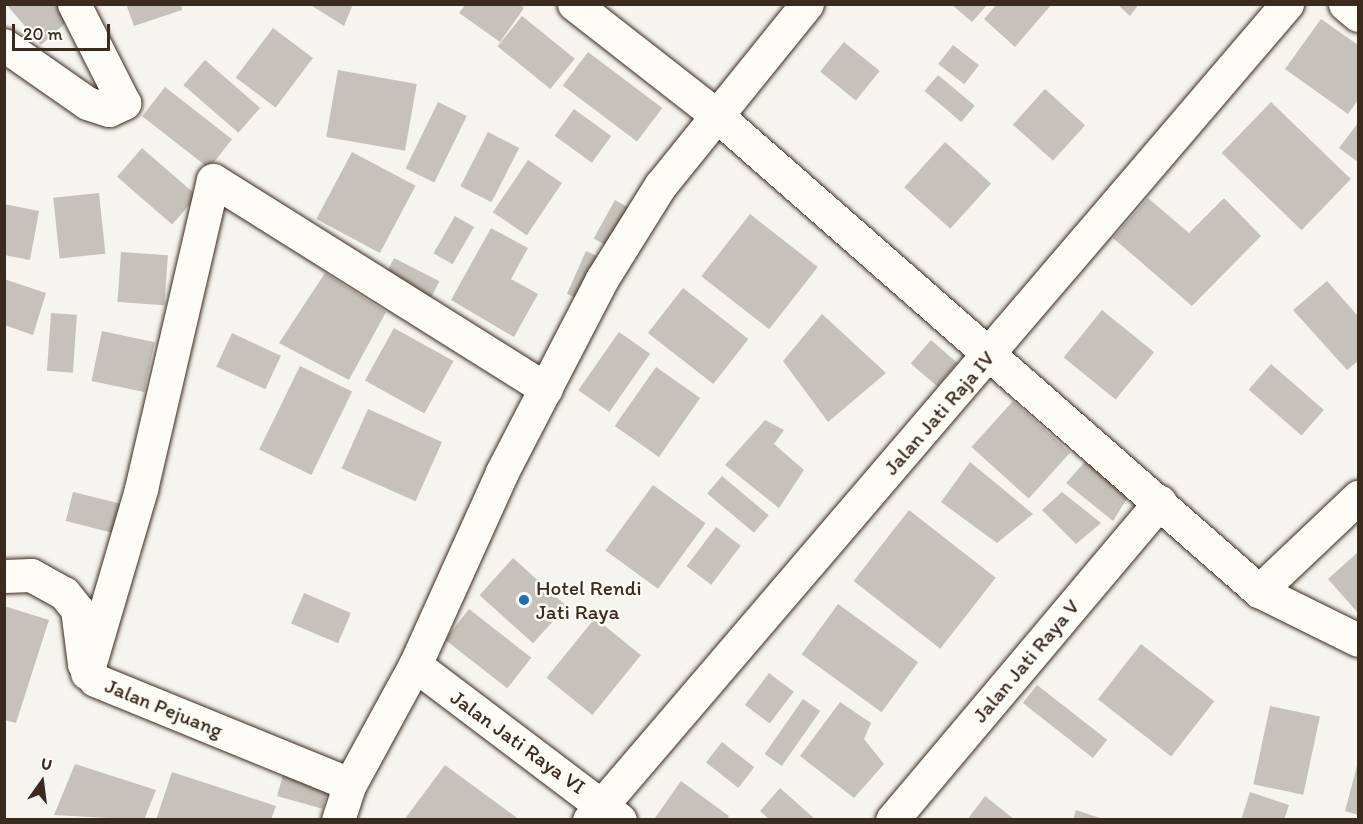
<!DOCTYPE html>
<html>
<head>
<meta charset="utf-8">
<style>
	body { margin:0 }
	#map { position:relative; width:1363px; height:824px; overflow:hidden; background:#f5f4ee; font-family:Itim,sans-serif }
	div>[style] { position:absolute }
	.building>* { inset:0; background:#c7c1bb; transform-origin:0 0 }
	.roads { filter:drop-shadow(0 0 2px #3b2a1e) drop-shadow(0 0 2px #3b2a1e) }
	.minor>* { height:33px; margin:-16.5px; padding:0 16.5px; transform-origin:16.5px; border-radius:16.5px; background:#fdfcf7 }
	.dots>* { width:16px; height:16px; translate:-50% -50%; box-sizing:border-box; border:3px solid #fdfcf7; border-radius:50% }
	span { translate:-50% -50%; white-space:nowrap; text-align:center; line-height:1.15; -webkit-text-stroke:5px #fdfcf7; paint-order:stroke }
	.street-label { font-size:21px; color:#3b2a1e }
	.poi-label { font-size:21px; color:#3b2a1e }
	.left { translate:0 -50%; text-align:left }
	.frame { position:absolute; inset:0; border:6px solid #3b2a1e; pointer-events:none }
	.north { position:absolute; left:12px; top:752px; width:60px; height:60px; -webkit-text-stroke:4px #fdfcf7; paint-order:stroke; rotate:14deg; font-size:16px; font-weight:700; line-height:24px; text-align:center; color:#3b2a1e }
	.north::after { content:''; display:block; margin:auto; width:21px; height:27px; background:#3b2a1e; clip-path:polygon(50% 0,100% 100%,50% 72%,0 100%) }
	.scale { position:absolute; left:12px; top:24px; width:98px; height:27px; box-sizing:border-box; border:3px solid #3b2a1e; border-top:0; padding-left:8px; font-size:18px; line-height:21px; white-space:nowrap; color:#3b2a1e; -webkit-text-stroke:4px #fdfcf7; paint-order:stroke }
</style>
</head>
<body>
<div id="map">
	<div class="building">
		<i style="clip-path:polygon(6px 4px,61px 4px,72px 17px,41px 45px)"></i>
		<i style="clip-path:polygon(126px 4px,181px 4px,182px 10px,134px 26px)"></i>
		<i style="clip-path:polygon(309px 4px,353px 4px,344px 26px)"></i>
		<i style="clip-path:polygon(466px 4px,519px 4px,524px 8px,500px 42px,459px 13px)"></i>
		<i style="clip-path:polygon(951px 4px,988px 4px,972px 22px)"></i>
		<i style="clip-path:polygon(997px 4px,1052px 4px,1015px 47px,984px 19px)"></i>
		<i style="clip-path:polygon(1117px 4px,1139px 4px,1130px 16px)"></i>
		<i style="left:522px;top:16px;width:68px;height:39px;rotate:39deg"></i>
		<i style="clip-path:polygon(1321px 19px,1358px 45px,1358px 100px,1348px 114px,1285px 69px)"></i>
		<i style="left:273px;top:28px;width:50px;height:62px;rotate:37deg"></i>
		<i style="left:844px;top:42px;width:46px;height:38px;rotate:39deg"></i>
		<i style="left:953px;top:45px;width:33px;height:24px;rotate:38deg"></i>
		<i style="left:588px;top:52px;width:93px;height:42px;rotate:37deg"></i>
		<i style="left:205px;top:60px;width:73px;height:33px;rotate:41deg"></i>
		<i style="left:338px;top:70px;width:80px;height:68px;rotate:10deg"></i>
		<i style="left:938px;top:75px;width:48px;height:21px;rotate:40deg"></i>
		<i style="left:165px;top:87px;width:85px;height:37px;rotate:38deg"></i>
		<i style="left:1045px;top:89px;width:54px;height:48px;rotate:42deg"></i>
		<i style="left:438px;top:102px;width:32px;height:74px;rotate:26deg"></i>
		<i style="left:1271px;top:102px;width:111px;height:71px;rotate:44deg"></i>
		<i style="left:574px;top:109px;width:46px;height:33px;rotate:36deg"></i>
		<i style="clip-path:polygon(1358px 123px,1358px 162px,1339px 148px)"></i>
		<i style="left:488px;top:132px;width:35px;height:61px;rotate:27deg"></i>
		<i style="left:945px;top:142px;width:62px;height:61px;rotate:42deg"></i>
		<i style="left:142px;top:148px;width:73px;height:38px;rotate:41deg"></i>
		<i style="left:352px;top:152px;width:72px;height:76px;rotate:28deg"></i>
		<i style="left:528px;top:160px;width:41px;height:63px;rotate:34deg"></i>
		<i style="left:99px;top:193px;width:61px;height:46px;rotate:84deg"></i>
		<i style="clip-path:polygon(1148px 198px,1189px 233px,1224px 198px,1261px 236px,1192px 306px,1113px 238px)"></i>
		<i style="left:615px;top:200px;width:18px;height:44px;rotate:29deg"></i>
		<i style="clip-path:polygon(4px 204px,39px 211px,30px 260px,4px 255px)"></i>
		<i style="left:750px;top:214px;width:86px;height:79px;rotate:38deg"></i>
		<i style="left:455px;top:216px;width:22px;height:43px;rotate:30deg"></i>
		<i style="clip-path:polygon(491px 228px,528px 248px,511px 279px,538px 294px,514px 337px,451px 300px)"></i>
		<i style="left:586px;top:251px;width:12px;height:47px;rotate:24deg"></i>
		<i style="left:121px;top:252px;width:47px;height:50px;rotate:4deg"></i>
		<i style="left:394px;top:258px;width:51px;height:19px;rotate:27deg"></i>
		<i style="clip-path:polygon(325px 273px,386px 312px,349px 380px,279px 343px)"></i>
		<i style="clip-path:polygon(4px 279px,46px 293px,33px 335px,4px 325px)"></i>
		<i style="clip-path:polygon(1327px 281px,1358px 316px,1358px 361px,1347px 370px,1293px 310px)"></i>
		<i style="left:683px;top:288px;width:83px;height:57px;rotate:38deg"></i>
		<i style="left:1102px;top:310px;width:67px;height:61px;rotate:39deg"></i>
		<i style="left:51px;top:313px;width:26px;height:58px;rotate:4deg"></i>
		<i style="clip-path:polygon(822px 314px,886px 373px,828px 422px,783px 361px)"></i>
		<i style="left:394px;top:328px;width:68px;height:60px;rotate:29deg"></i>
		<i style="left:102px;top:331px;width:54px;height:51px;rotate:12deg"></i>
		<i style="left:619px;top:332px;width:38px;height:71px;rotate:35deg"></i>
		<i style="left:232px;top:333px;width:54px;height:37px;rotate:25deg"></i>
		<i style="left:931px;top:340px;width:35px;height:31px;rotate:41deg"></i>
		<i style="left:1271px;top:364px;width:70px;height:34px;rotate:41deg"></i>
		<i style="left:300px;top:366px;width:58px;height:93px;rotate:26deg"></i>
		<i style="left:656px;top:367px;width:54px;height:72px;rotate:35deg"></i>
		<i style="left:1013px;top:401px;width:77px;height:62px;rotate:42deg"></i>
		<i style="left:368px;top:409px;width:81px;height:65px;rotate:24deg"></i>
		<i style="clip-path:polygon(765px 420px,784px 430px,774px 444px,804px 470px,779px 508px,725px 465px)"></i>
		<i style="clip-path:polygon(1092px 454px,1136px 484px,1113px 521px,1066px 483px)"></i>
		<i style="clip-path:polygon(970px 462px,1033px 514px,997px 543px,941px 502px)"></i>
		<i style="left:722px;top:476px;width:61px;height:23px;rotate:40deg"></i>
		<i style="left:653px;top:485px;width:65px;height:81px;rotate:36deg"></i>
		<i style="left:73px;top:492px;width:53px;height:30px;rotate:14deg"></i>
		<i style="clip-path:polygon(1062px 492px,1101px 523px,1076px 544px,1042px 510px)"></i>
		<i style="left:909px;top:510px;width:110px;height:90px;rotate:38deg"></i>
		<i style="left:716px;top:527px;width:31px;height:49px;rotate:37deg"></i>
		<i style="clip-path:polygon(1358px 552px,1358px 613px,1328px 579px)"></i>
		<i style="left:513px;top:558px;width:72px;height:50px;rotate:42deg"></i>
		<i style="left:304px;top:593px;width:51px;height:33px;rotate:23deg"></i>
		<i style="left:838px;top:604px;width:99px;height:62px;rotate:36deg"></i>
		<i style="clip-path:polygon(4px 606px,49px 620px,16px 723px,4px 720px)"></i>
		<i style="left:469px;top:609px;width:79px;height:39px;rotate:38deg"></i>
		<i style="left:595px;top:618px;width:59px;height:77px;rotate:39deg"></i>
		<i style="left:1141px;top:644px;width:93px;height:70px;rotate:38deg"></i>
		<i style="left:769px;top:673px;width:31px;height:40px;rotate:37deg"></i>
		<i style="left:1037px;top:685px;width:89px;height:23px;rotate:38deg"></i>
		<i style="left:803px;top:699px;width:21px;height:67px;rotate:35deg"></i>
		<i style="clip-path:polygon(840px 702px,871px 723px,864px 739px,884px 764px,854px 798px,800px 756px)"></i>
		<i style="left:1270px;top:706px;width:51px;height:80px;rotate:12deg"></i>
		<i style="left:722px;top:742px;width:41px;height:26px;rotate:38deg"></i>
		<i style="clip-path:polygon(1358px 762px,1358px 815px,1345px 811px)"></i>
		<i style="clip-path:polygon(75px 764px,156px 790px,144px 820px,54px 815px)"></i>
		<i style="clip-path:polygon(445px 765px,520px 820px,404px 820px)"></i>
		<i style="left:285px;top:768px;width:47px;height:29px;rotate:16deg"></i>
		<i style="clip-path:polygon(172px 772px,276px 806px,271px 820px,156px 820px)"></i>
		<i style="clip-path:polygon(681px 781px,729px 816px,726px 820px,655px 818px)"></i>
		<i style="clip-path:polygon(780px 788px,816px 820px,770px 820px,760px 811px)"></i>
		<i style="clip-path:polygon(1250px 792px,1289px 805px,1284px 820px,1241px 820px)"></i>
		<i style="clip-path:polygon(985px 796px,1015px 820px,967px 820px)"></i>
		<i style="clip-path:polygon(1076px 810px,1103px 819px,1103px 820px,1073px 820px)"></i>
	</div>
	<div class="roads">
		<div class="minor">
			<i style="left:574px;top:4px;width:179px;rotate:38deg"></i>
			<i style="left:715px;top:114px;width:724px;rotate:41.25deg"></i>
			<i style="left:1259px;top:591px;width:110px;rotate:26.3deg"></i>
			<i style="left:1345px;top:4px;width:17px;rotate:40deg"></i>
			<i style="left:4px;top:45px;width:101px;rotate:34.9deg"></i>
			<i style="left:87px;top:103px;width:23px;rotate:18deg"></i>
			<i style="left:109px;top:110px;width:17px;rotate:-25deg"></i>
			<i style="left:124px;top:103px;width:111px;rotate:-116.8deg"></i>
			<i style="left:4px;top:576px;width:27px;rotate:-2deg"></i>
			<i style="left:31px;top:575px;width:38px;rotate:29deg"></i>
			<i style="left:64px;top:593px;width:21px;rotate:51deg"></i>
			<i style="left:77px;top:609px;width:55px;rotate:82.7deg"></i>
			<i style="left:84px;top:664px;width:19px;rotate:55deg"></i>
			<i style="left:95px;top:680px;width:275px;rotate:22.2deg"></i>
			<i style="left:1259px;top:591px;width:137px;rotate:-43.5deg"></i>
			<i style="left:415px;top:665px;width:257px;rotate:37.1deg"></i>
			<i style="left:87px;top:673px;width:192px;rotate:-73.6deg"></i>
			<i style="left:141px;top:489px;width:317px;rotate:-76.9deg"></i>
			<i style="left:213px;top:180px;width:393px;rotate:32.1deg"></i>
			<i style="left:338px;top:820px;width:38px;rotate:-72deg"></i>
			<i style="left:350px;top:784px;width:136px;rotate:-61.4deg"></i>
			<i style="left:415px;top:665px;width:212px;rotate:-65.7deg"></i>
			<i style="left:502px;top:472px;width:217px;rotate:-62.6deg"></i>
			<i style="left:602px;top:279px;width:110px;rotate:-58.1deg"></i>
			<i style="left:660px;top:186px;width:234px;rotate:-51.1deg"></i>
			<i style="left:589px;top:820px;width:1074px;rotate:-49.46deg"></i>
			<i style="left:892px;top:820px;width:416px;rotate:-49.9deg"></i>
		</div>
	</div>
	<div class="dots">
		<i style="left:524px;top:600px;background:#1f6fb2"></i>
	</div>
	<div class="street-label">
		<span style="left:939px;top:413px;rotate:-49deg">Jalan Jati Raja IV</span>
		<span style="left:1026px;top:661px;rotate:-50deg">Jalan Jati Raya V</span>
		<span style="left:164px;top:708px;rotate:22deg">Jalan Pejuang</span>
		<span style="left:518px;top:742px;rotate:36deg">Jalan Jati Raya VI</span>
	</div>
	<div class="poi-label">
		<span class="left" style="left:536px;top:600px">Hotel Rendi<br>Jati Raya</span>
	</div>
	<div class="frame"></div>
	<div class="north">U</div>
	<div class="scale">20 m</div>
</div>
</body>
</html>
